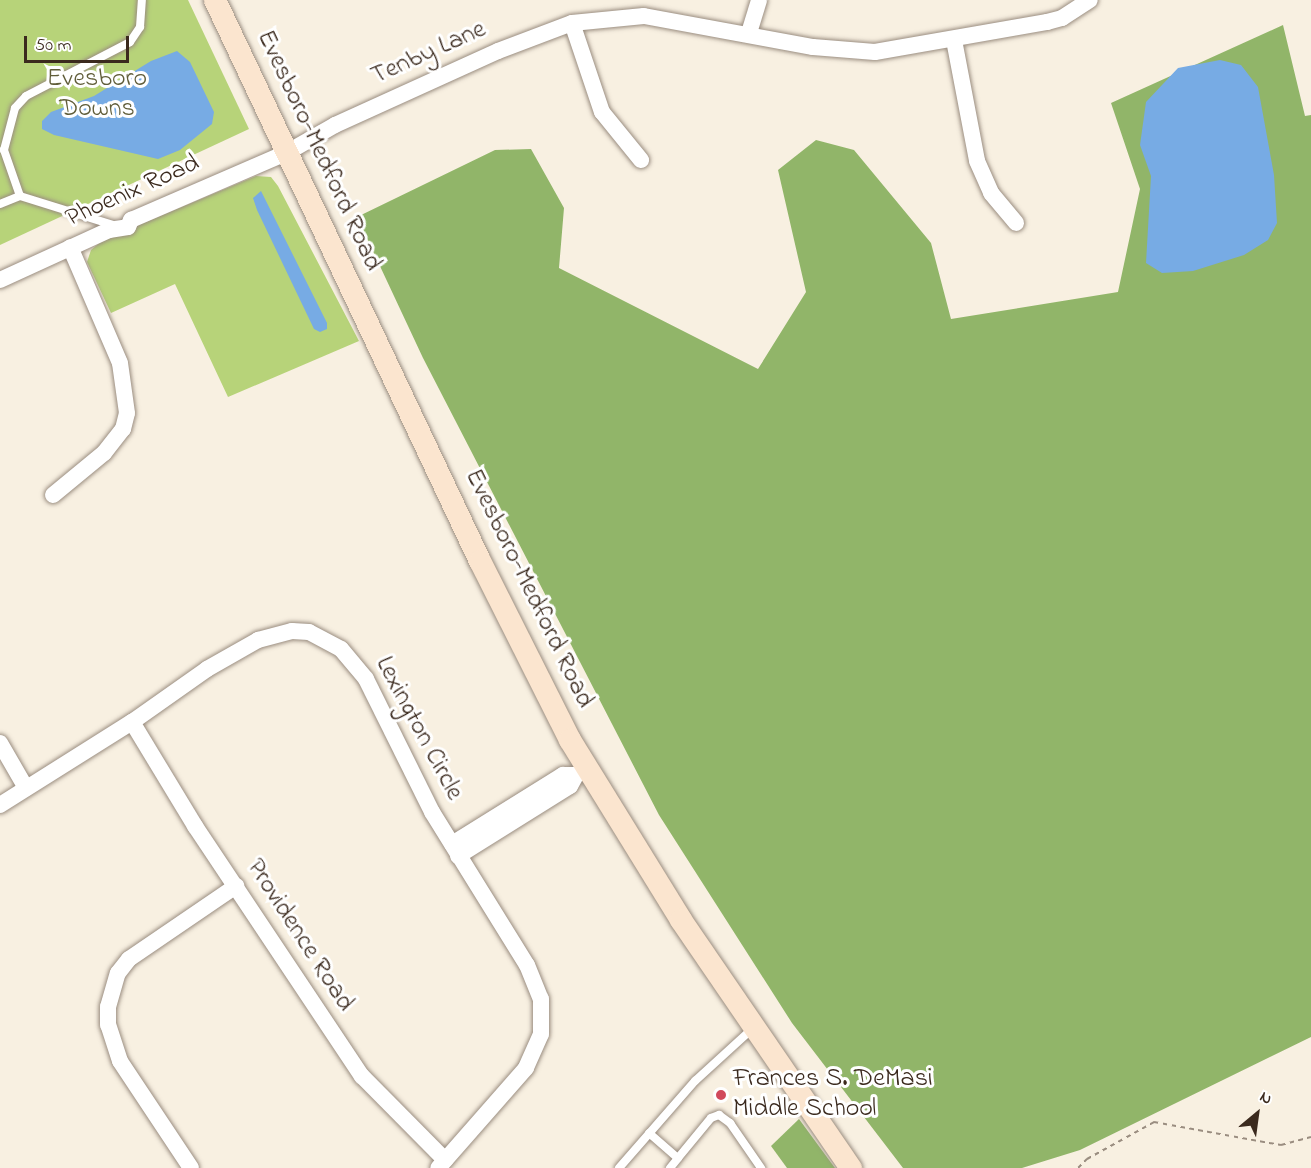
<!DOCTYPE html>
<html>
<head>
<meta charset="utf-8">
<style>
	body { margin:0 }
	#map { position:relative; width:1311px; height:1168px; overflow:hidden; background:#f8f0e1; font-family:"Indie Flower",sans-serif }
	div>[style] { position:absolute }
	.green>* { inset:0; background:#b7d379 }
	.forest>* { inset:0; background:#91b569 }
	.water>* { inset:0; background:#77abe4 }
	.path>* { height:2px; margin-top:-1px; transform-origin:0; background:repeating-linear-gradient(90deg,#9a8d80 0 4.5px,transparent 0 9px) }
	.roads { filter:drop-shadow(0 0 2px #9a8d80) drop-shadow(0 0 2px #9a8d80) }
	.lane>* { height:8px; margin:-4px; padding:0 4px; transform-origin:4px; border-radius:4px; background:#fff }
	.street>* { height:16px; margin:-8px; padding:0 8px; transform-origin:8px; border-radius:8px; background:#fff }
	.secondary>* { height:22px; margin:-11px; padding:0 11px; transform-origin:11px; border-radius:11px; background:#fbe5cf }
	.dots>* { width:16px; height:16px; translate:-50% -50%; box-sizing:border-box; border:3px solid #fff; border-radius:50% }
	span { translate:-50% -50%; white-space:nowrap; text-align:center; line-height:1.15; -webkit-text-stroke:6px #fff; paint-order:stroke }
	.street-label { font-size:26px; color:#3b2a1e }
	.park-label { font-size:26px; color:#605d39 }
	.poi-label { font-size:26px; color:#3b2a1e }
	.left { translate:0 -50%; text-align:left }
	.north { position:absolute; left:1227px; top:1084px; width:60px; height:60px; -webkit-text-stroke:4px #fff; paint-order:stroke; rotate:29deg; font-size:16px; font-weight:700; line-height:24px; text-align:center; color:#3b2a1e }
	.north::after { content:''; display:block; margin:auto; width:21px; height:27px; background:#3b2a1e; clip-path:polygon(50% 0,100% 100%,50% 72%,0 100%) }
	.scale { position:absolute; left:24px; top:36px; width:105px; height:27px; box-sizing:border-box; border:3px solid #3b2a1e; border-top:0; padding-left:8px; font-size:18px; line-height:21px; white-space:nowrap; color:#3b2a1e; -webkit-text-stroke:4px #fff; paint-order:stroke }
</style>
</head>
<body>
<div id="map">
	<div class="green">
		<i style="clip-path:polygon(0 0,188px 0,249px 129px,0 245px)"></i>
		<i style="clip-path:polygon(256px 176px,271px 177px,278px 186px,359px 341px,228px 397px,175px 284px,111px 313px,87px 262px,91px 250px,103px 240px)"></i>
	</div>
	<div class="forest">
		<i style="clip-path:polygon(1283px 25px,1305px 116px,1311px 115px,1311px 1037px,1080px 1150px,1022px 1168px,903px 1168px,792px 1023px,659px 815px,423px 358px,357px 217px,495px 150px,531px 149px,564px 208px,559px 268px,758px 369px,806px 292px,778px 170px,816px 140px,854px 150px,931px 243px,951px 319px,1118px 292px,1140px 189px,1111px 103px)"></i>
		<i style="clip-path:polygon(799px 1119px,835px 1168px,787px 1168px,771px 1146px)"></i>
	</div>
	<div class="water">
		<i style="clip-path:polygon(177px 51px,190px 62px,214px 112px,212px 124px,180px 150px,158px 159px,54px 135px,42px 129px,42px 121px,51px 112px,94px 96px,151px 61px)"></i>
		<i style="clip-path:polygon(1220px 60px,1241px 65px,1258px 87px,1274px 175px,1277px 223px,1268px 240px,1244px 255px,1193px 271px,1162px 273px,1146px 263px,1151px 176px,1140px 145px,1146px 102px,1178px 68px)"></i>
		<i style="clip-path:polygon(261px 191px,327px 323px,327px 329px,320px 332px,314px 329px,257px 210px,253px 198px)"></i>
	</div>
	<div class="path">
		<i style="left:1078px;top:1168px;width:13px;rotate:-45deg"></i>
		<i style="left:1087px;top:1159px;width:77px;rotate:-28.9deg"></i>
		<i style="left:1154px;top:1122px;width:129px;rotate:10.3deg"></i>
		<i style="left:1281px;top:1145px;width:31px;rotate:-15deg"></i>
	</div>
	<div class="roads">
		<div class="lane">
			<i style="left:20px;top:196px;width:49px;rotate:-109.2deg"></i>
			<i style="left:4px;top:150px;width:43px;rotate:-75.3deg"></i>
			<i style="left:15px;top:108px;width:16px;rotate:-47deg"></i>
			<i style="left:26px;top:96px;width:117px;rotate:-27.4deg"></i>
			<i style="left:130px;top:42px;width:18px;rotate:-56deg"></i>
			<i style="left:140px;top:27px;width:27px;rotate:-86deg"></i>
			<i style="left:0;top:204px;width:22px;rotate:-22deg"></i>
			<i style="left:20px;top:196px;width:97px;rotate:17.3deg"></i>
			<i style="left:649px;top:1133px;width:38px;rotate:41deg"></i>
			<i style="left:678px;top:1158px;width:52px;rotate:-50.5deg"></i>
			<i style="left:711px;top:1118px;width:9px;rotate:-21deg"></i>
			<i style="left:719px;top:1115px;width:14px;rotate:36deg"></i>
			<i style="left:730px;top:1123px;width:55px;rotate:55.4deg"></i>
			<i style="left:619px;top:1168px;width:116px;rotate:-48.9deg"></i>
			<i style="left:695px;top:1081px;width:79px;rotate:-42.4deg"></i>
			<i style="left:670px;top:1168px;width:13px;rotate:-51deg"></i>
		</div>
		<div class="street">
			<i style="left:572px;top:23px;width:94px;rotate:71.4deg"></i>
			<i style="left:602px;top:112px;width:62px;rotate:50.9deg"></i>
			<i style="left:749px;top:33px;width:34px;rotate:-73deg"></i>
			<i style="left:954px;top:40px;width:123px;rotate:79.2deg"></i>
			<i style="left:977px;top:161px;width:35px;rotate:66deg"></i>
			<i style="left:991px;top:193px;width:39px;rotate:50deg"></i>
			<i style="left:0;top:280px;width:120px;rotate:-24.6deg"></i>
			<i style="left:109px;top:230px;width:19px;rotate:-9deg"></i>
			<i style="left:128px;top:227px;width:8px;rotate:-67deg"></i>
			<i style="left:131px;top:220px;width:171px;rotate:-23.4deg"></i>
			<i style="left:288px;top:152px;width:54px;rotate:-29.9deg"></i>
			<i style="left:335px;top:125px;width:179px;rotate:-24.4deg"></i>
			<i style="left:498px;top:51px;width:79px;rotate:-20.7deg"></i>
			<i style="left:572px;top:23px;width:72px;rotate:-5.6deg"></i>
			<i style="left:644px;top:16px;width:172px;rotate:10.4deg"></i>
			<i style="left:813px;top:47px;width:62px;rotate:4.6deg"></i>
			<i style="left:875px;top:52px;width:175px;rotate:-9.9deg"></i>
			<i style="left:1047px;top:22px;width:16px;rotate:-15deg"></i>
			<i style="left:1062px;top:18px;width:33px;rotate:-33deg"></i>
			<i style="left:53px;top:495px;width:66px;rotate:-39.5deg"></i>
			<i style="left:104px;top:453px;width:31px;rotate:-52deg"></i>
			<i style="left:123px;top:429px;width:16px;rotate:-76deg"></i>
			<i style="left:127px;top:413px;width:50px;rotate:-98deg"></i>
			<i style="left:120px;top:363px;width:126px;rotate:-113.3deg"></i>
			<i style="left:132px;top:722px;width:122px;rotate:58.8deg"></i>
			<i style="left:195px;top:826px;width:301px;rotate:56.3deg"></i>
			<i style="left:362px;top:1076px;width:118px;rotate:45.3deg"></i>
			<i style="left:0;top:743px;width:52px;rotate:60deg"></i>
			<i style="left:0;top:805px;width:156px;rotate:-32.2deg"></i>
			<i style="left:132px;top:722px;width:92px;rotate:-35.2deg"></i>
			<i style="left:207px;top:669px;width:59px;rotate:-29.6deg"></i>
			<i style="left:258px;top:640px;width:35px;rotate:-15deg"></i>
			<i style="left:292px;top:631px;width:17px;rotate:3deg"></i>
			<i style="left:309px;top:632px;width:36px;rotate:28deg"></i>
			<i style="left:341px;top:649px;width:39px;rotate:50deg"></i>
			<i style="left:366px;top:679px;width:148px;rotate:63.6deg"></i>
			<i style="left:432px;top:812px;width:180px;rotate:58.2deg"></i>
			<i style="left:527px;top:965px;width:37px;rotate:68deg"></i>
			<i style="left:541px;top:999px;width:35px;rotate:90deg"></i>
			<i style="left:541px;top:1034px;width:37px;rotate:114deg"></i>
			<i style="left:526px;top:1068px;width:133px;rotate:131.3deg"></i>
			<i style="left:452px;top:844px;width:131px;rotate:-31.9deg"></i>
			<i style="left:563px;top:775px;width:13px"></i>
			<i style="left:576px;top:775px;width:12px;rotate:-31deg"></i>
			<i style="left:458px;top:856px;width:132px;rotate:-32deg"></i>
			<i style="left:570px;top:786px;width:13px;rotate:-61deg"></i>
			<i style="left:191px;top:1168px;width:128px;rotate:-123.6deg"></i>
			<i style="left:120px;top:1061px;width:38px;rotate:-108deg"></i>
			<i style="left:108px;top:1025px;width:18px;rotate:-90deg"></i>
			<i style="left:108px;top:1007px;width:35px;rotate:-74deg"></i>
			<i style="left:118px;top:973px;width:18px;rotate:-52deg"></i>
			<i style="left:129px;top:959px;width:130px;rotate:-34.3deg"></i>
		</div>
		<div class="secondary">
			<i style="left:215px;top:0;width:620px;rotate:64.72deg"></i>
			<i style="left:480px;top:561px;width:200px;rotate:63.3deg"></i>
			<i style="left:570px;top:740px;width:211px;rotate:58.3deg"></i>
			<i style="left:681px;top:920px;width:301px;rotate:55.6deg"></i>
		</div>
	</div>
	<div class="dots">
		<i style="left:721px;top:1095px;background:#d1495b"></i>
	</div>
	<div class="street-label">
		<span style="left:429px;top:54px;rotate:-24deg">Tenby Lane</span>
		<span style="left:318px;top:151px;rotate:65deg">Evesboro-Medford Road</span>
		<span style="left:133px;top:192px;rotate:-24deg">Phoenix Road</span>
		<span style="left:528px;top:589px;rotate:64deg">Evesboro-Medford Road</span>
		<span style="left:418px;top:729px;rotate:62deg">Lexington Circle</span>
		<span style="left:299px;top:936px;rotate:57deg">Providence Road</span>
	</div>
	<div class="park-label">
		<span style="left:97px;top:95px">Evesboro<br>Downs</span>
	</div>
	<div class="poi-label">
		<span class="left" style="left:733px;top:1095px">Frances S. DeMasi<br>Middle School</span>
	</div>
	<div class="north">N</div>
	<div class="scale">50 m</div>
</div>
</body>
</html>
